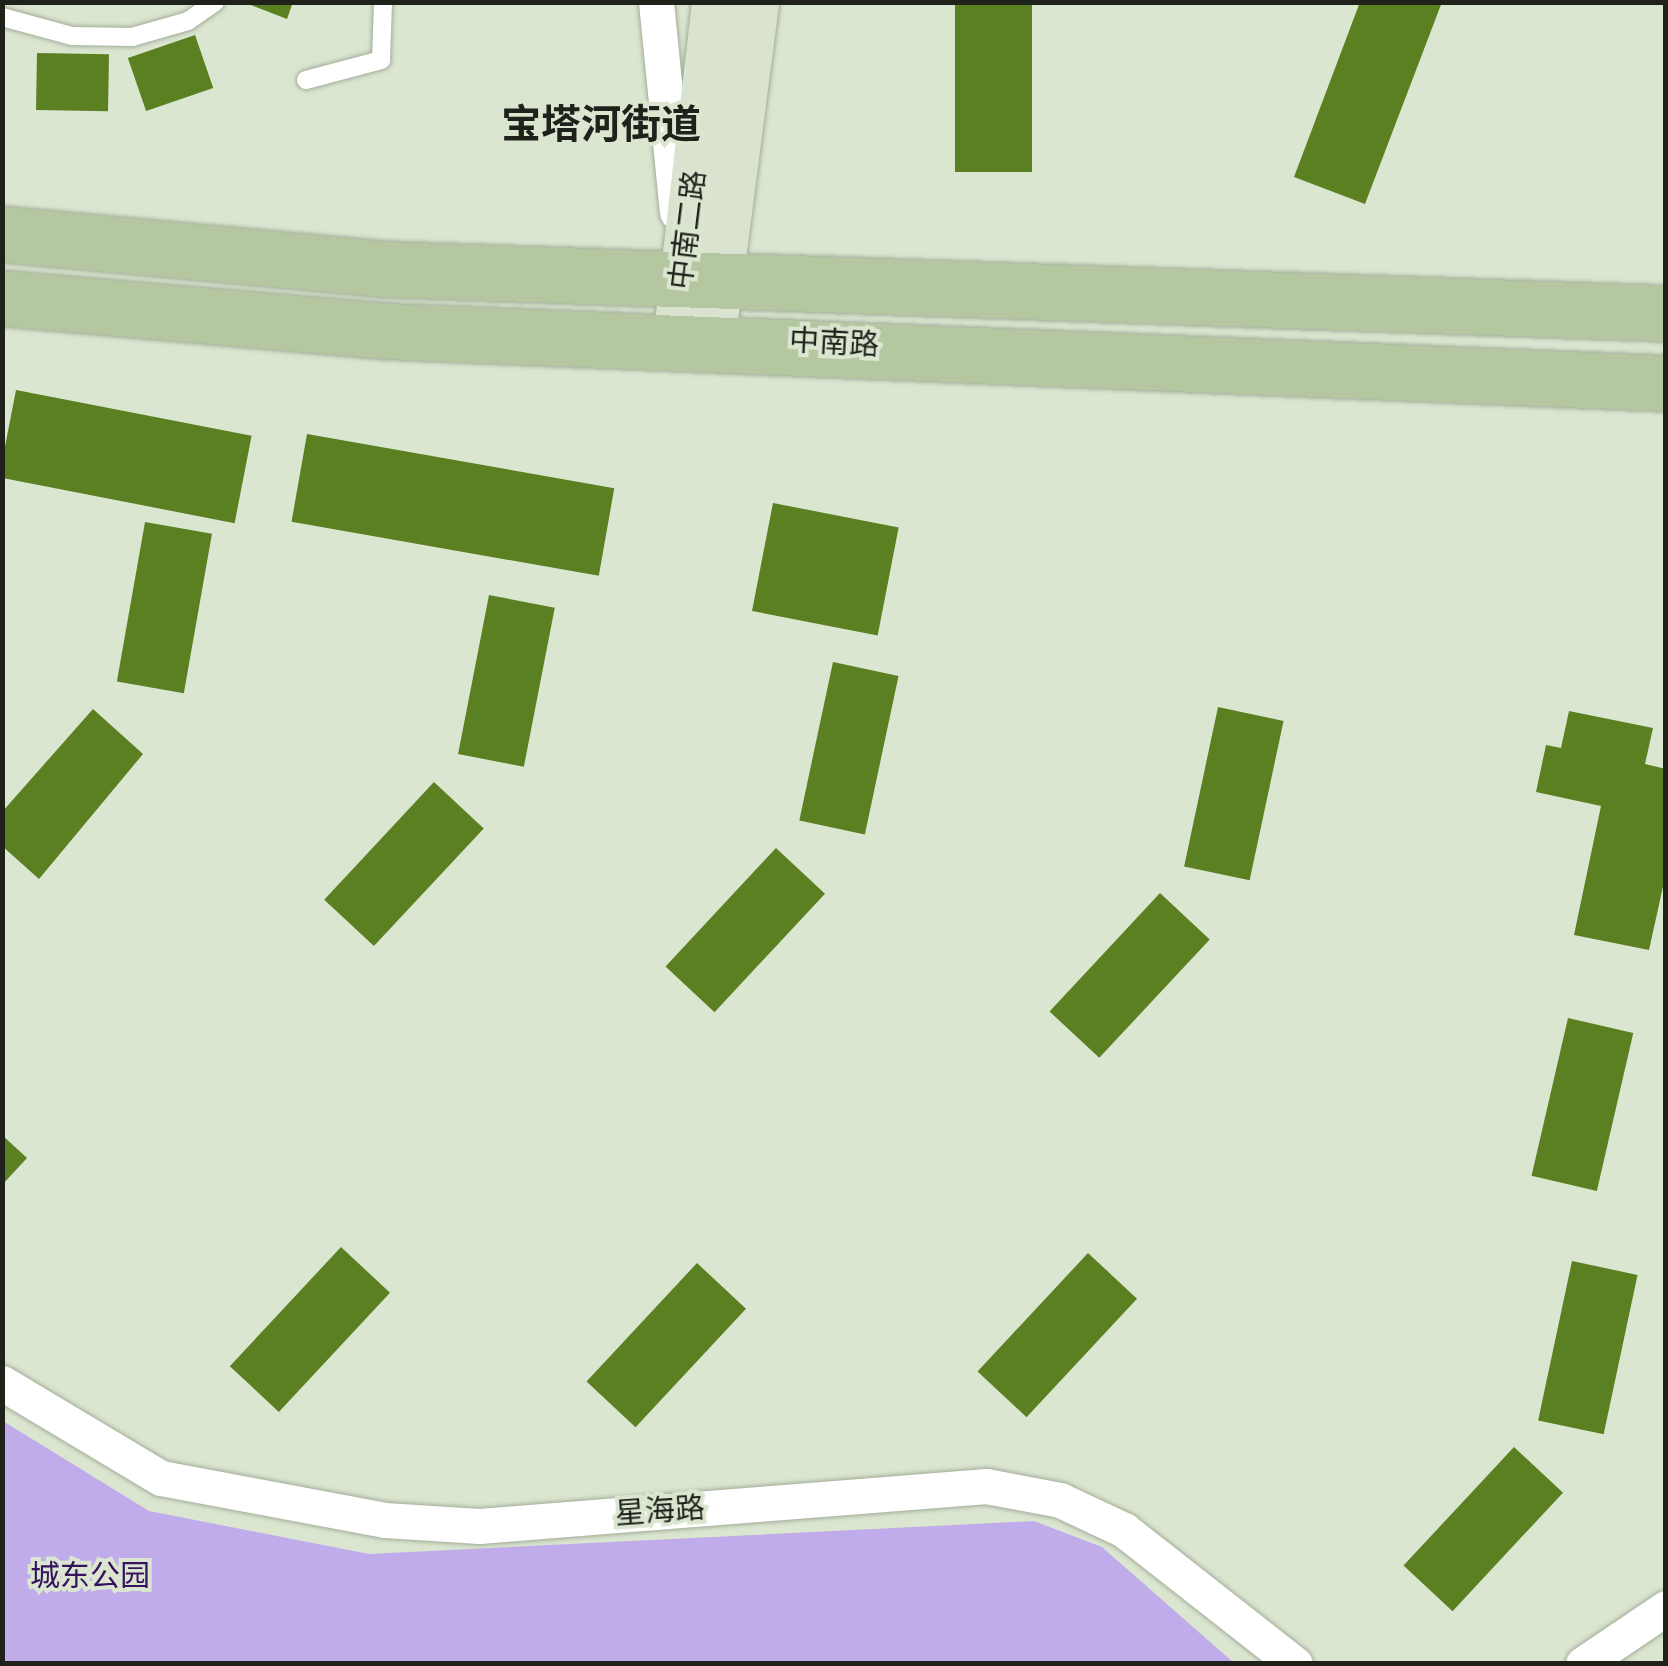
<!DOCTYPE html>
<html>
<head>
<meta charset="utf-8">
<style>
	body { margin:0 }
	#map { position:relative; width:1668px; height:1666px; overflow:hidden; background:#dbe6d1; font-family:"Source Sans 3","Noto Sans SC",sans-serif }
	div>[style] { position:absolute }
	.green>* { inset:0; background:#c1aceb }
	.building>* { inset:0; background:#5b8022; transform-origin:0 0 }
	.roads { filter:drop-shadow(0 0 2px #a3ad99) drop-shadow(0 0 2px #a3ad99) }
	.service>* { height:18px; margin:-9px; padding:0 9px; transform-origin:9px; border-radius:9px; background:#fff }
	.minor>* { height:35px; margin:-17.5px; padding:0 17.5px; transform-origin:17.5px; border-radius:17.5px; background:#fff }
	.secondary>* { height:50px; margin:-25px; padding:0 25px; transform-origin:25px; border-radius:25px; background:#dae3d0 }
	.primary>* { height:55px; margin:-27.5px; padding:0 27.5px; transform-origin:27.5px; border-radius:27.5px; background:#b5c7a0 }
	span { translate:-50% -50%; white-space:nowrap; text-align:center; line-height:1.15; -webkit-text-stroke:8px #dbe6d1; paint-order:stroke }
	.street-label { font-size:30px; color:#1e221b }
	.park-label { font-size:30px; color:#35115e }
	.district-label { font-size:40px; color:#1e221b; font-weight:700 }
	.frame { position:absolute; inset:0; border:5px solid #1e221b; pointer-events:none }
</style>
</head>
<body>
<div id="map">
	<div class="green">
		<i style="clip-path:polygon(3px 1421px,149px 1511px,369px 1554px,1034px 1521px,1102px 1547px,1234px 1663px,3px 1663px)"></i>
	</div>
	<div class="building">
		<i style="clip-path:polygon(243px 2px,293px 2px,287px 19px)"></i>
		<i style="left:955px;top:2px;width:77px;height:170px"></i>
		<i style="clip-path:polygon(1360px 2px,1442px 2px,1365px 204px,1294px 177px)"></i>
		<i style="left:195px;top:35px;width:56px;height:71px;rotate:71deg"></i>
		<i style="left:37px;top:53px;width:72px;height:57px;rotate:1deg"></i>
		<i style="left:16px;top:390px;width:240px;height:89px;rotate:11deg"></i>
		<i style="left:307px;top:434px;width:312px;height:89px;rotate:10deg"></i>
		<i style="left:773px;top:503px;width:128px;height:110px;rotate:11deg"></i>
		<i style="left:145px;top:522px;width:68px;height:162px;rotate:10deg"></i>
		<i style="left:489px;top:595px;width:67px;height:162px;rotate:11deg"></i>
		<i style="left:833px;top:662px;width:67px;height:162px;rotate:12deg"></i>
		<i style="left:1218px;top:707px;width:67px;height:163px;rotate:12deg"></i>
		<i style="clip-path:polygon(93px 709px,143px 754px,39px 879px,2px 846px,2px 812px)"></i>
		<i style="clip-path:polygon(1569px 711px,1653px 728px,1645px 764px,1666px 769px,1666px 873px,1649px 950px,1574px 935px,1601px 806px,1536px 792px,1546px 745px,1561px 748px)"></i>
		<i style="left:434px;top:782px;width:68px;height:161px;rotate:43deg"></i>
		<i style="left:776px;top:848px;width:67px;height:162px;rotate:43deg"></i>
		<i style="left:1160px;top:893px;width:68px;height:162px;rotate:43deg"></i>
		<i style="left:1568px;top:1018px;width:67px;height:162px;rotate:13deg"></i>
		<i style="clip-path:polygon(2px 1135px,27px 1158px,2px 1185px)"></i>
		<i style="left:341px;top:1247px;width:67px;height:163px;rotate:43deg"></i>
		<i style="left:1088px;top:1253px;width:67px;height:162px;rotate:43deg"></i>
		<i style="left:1572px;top:1261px;width:67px;height:163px;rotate:12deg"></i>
		<i style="left:697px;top:1263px;width:67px;height:162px;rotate:43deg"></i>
		<i style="left:1514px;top:1447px;width:67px;height:162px;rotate:43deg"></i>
	</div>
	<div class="roads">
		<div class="service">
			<i style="left:2px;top:17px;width:73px;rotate:15.2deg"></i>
			<i style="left:72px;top:36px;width:60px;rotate:1deg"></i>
			<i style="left:132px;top:37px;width:58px;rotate:-15.9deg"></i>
			<i style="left:188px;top:21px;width:33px;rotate:-35deg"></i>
			<i style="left:306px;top:80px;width:78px;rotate:-14.9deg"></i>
			<i style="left:381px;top:60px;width:58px;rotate:-88deg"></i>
		</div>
		<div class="minor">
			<i style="left:656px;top:2px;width:211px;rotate:84.3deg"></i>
			<i style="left:2px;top:1383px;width:185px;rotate:30.9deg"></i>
			<i style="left:161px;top:1478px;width:228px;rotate:10.6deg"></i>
			<i style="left:385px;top:1520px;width:94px;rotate:3.7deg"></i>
			<i style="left:479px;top:1526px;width:509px;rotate:-4.51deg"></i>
			<i style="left:986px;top:1486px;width:75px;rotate:10.7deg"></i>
			<i style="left:1060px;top:1500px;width:71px;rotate:25.1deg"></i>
			<i style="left:1124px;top:1530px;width:217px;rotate:38.1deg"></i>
			<i style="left:1583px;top:1664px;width:100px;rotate:-34deg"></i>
		</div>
		<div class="secondary">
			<i style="left:713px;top:319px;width:320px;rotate:-82.6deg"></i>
			<i style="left:678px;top:340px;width:340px;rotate:-83.4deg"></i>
		</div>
		<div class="primary">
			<i style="left:2px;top:234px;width:384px;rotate:5.2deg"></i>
			<i style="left:384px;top:269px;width:1283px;rotate:1.97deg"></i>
			<i style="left:2px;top:298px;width:385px;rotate:4.9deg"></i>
			<i style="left:386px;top:331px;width:1281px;rotate:2.33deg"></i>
		</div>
	</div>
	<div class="street-label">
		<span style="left:689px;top:230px;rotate:-83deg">中南二路</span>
		<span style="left:834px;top:344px;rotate:3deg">中南路</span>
		<span style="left:660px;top:1512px;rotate:-4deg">星海路</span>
	</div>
	<div class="park-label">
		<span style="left:90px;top:1577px">城东公园</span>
	</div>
	<div class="district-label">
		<span style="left:601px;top:126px">宝塔河街道</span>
	</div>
	<div class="frame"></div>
</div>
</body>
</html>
